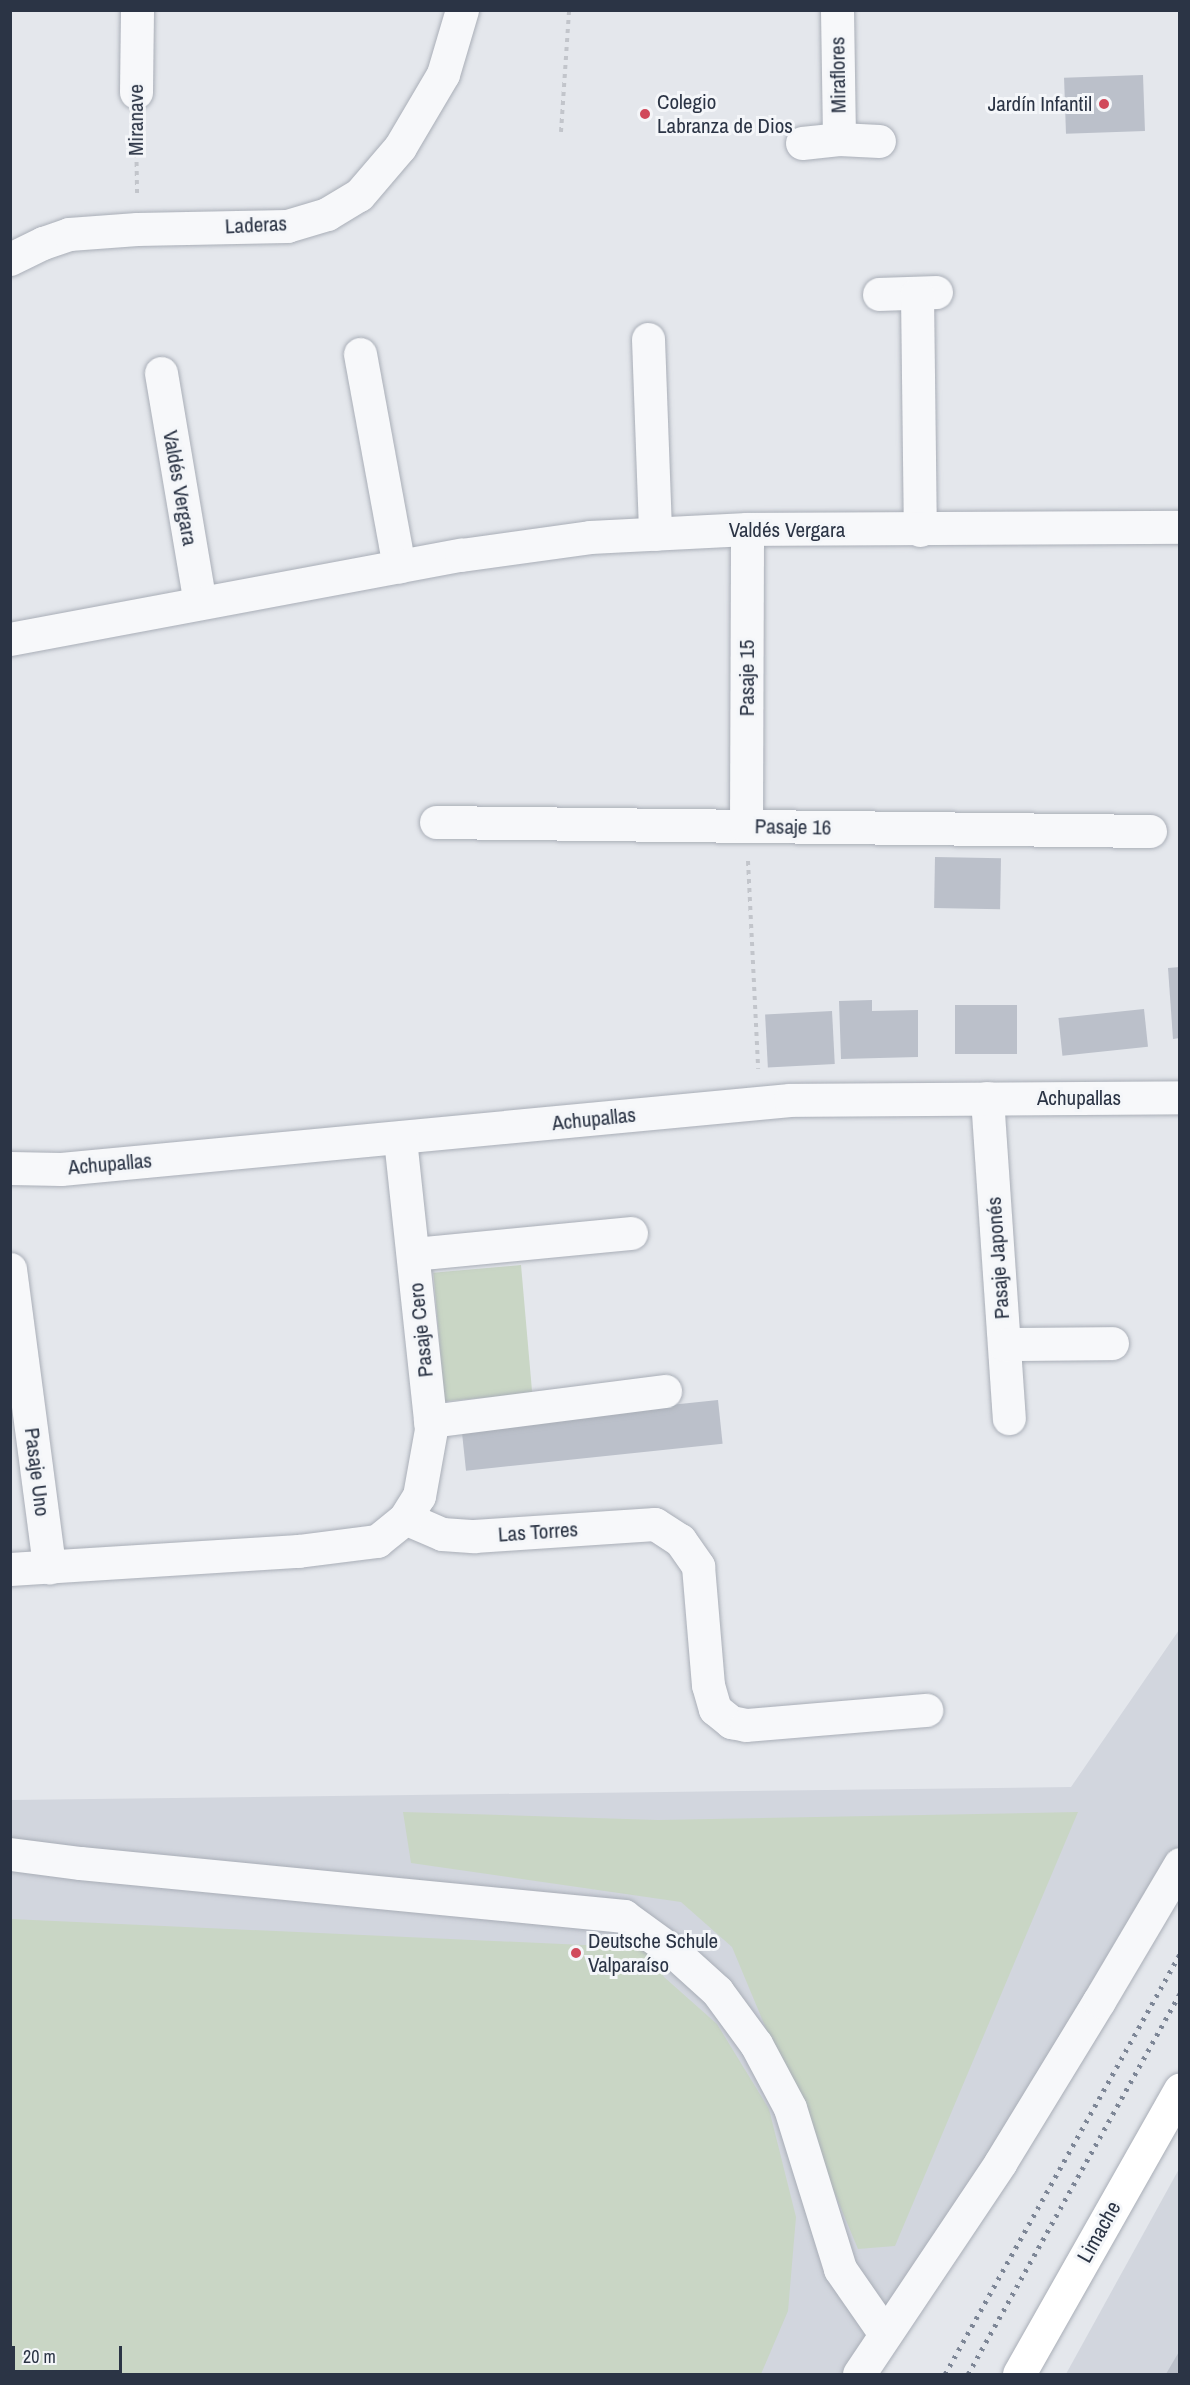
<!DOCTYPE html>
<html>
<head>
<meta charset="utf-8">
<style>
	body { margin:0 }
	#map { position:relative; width:1190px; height:2385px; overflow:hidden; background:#e4e7ec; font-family:"Archivo Narrow",sans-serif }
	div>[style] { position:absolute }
	.built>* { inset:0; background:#d2d6de }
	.green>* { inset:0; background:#c9d6c5; transform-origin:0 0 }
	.building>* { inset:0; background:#bbc0ca; transform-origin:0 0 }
	.path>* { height:4px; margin-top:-2px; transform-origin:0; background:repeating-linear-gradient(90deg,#c2c5cb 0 4.5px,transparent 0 9px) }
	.roads { filter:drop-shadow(0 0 2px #a9aeb7) drop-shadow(0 0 2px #a9aeb7) }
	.minor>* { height:33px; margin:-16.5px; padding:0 16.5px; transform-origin:16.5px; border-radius:16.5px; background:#f7f8fa }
	.major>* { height:33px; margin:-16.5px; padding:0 16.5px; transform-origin:16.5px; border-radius:16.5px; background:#fff }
	.rail>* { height:4.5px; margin-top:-2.25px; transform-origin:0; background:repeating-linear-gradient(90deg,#7d8696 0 3px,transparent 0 9px) }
	.dots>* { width:16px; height:16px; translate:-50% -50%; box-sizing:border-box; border:3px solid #f4f6f9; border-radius:50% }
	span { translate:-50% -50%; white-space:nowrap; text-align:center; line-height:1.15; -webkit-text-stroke:6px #f4f6f9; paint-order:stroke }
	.street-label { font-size:21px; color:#2b3445 }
	.poi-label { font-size:21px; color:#2b3445 }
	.left { translate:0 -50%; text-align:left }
	.right { translate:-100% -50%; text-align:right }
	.frame { position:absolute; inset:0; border:12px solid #2b3445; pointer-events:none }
	.scale { position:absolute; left:12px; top:2346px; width:110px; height:27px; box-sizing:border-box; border:3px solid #2b3445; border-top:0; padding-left:8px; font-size:18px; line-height:21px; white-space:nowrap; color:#2b3445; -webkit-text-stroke:4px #f4f6f9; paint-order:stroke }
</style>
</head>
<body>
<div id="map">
	<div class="built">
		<i style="clip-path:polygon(1179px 1630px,1179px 1888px,875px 2374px,11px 2374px,10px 1800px,1071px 1787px)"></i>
		<i style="clip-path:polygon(1179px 2169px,1179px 2374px,1066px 2374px)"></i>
	</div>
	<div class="green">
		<i style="left:521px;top:1265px;width:129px;height:88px;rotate:85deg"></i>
		<i style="clip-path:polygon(403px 1812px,658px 1820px,1078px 1812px,895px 2246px,858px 2249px,732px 1947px,681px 1902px,411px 1863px)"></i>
		<i style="clip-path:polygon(11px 1919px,649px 1948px,664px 1977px,717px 2024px,769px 2109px,796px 2217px,788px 2311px,761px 2374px,11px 2374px)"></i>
	</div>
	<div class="building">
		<i style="left:1143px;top:75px;width:56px;height:79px;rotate:88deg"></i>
		<i style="left:935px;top:857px;width:66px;height:51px;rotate:1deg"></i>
		<i style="clip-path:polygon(1180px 967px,1180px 1038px,1173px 1039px,1168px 968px)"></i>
		<i style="clip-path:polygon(872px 1000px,872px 1011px,918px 1010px,918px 1057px,841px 1059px,839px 1001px)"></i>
		<i style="left:955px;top:1005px;width:62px;height:49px"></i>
		<i style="left:1144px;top:1009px;width:38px;height:86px;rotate:84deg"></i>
		<i style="left:832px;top:1011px;width:53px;height:67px;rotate:87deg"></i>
		<i style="left:718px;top:1400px;width:44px;height:258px;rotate:84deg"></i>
		<i style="clip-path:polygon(1180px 2350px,1180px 2374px,1166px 2374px)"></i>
	</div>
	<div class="path">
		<i style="left:136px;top:126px;width:67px;rotate:89.1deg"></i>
		<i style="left:561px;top:132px;width:122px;rotate:-86.2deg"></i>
		<i style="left:748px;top:861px;width:208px;rotate:87.2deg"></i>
	</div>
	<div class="roads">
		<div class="minor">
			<i style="left:837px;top:10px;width:129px;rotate:89.1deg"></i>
			<i style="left:136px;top:92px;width:82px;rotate:-89.3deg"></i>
			<i style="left:802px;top:143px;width:37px;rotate:-6deg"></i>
			<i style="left:839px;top:139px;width:40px;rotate:2.9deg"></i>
			<i style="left:10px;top:259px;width:37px;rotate:-26deg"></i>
			<i style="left:43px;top:243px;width:28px;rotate:-19deg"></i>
			<i style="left:69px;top:234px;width:68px;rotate:-4.2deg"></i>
			<i style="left:137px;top:229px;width:150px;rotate:-1.1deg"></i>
			<i style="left:287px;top:226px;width:42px;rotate:-16.7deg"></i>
			<i style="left:327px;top:214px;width:37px;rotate:-31deg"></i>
			<i style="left:359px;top:195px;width:63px;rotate:-49.5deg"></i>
			<i style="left:400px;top:147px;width:85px;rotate:-59.5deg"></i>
			<i style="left:443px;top:74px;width:67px;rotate:-73.5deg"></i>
			<i style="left:879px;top:294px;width:57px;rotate:-2deg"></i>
			<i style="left:917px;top:294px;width:236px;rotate:89.3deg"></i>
			<i style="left:648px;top:339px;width:195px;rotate:87.9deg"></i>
			<i style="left:360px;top:354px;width:216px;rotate:79.6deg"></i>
			<i style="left:161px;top:373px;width:233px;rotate:80.4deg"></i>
			<i style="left:10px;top:639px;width:459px;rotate:-10.6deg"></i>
			<i style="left:461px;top:555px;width:130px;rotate:-7.9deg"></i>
			<i style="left:590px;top:537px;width:157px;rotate:-2.9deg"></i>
			<i style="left:747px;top:529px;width:433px;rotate:-0.3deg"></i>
			<i style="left:436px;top:822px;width:714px;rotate:0.72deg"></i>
			<i style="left:746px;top:826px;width:297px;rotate:-89.8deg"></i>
			<i style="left:987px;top:1098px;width:321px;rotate:86.1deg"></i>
			<i style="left:10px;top:1168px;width:51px;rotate:1.1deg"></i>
			<i style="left:61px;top:1169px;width:732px;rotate:-5.41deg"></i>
			<i style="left:790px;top:1100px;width:390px;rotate:-0.4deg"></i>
			<i style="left:413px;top:1254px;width:219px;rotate:-5.5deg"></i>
			<i style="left:10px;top:1269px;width:301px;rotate:82.5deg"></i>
			<i style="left:1004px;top:1344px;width:108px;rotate:-0.5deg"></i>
			<i style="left:430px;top:1421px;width:237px;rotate:-7.3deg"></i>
			<i style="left:405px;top:1518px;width:40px;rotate:23.4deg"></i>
			<i style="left:442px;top:1534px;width:32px;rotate:4deg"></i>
			<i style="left:474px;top:1536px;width:181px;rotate:-3.8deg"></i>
			<i style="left:655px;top:1524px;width:30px;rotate:33deg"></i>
			<i style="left:680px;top:1540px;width:32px;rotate:55deg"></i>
			<i style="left:698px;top:1566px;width:119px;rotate:85.2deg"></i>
			<i style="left:708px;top:1685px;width:25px;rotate:74deg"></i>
			<i style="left:715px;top:1709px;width:21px;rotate:39deg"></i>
			<i style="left:731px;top:1722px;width:15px;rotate:11deg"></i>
			<i style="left:746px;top:1725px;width:181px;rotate:-4.8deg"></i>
			<i style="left:10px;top:1569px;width:289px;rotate:-3.6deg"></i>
			<i style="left:298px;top:1551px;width:80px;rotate:-7.2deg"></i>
			<i style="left:377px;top:1541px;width:36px;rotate:-39deg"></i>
			<i style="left:405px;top:1518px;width:26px;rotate:-58deg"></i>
			<i style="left:419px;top:1496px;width:68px;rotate:-79.8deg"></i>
			<i style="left:431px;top:1429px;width:293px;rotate:-96.1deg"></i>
			<i style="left:10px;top:1854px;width:71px;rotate:7.3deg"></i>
			<i style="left:80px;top:1863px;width:547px;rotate:5.56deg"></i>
			<i style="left:624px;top:1916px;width:63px;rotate:36deg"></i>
			<i style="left:675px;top:1953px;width:57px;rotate:42.1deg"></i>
			<i style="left:717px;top:1991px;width:66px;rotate:53.7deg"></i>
			<i style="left:756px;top:2044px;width:72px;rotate:62deg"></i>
			<i style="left:790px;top:2108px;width:169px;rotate:72.7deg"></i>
			<i style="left:840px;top:2269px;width:79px;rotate:55.3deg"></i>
			<i style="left:859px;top:2374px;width:254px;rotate:-56.2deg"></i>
			<i style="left:1000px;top:2163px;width:190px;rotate:-58.6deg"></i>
			<i style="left:1099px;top:2001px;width:159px;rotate:-59.4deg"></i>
		</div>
		<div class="major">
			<i style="left:1019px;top:2374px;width:327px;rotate:-60.5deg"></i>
		</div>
	</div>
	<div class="rail">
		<i style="left:945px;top:2374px;width:482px;rotate:-60.8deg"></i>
		<i style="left:968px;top:2374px;width:436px;rotate:-60.9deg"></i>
	</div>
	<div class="dots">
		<i style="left:1104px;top:104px;background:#d1495b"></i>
		<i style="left:645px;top:114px;background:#d1495b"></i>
		<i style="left:576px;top:1953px;background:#d1495b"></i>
	</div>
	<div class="street-label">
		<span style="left:838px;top:75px;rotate:-91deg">Miraflores</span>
		<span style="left:136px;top:120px;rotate:-90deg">Miranave</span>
		<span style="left:256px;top:225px;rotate:-3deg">Laderas</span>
		<span style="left:180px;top:488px;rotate:80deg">Valdés Vergara</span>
		<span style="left:787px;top:530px">Valdés Vergara</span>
		<span style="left:747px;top:678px;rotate:-90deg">Pasaje 15</span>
		<span style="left:793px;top:827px;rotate:1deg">Pasaje 16</span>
		<span style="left:1079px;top:1098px">Achupallas</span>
		<span style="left:594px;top:1119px;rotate:-6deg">Achupallas</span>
		<span style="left:110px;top:1164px;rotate:-5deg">Achupallas</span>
		<span style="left:998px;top:1258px;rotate:-94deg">Pasaje Japonés</span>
		<span style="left:421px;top:1330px;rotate:-96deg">Pasaje Cero</span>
		<span style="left:37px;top:1472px;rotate:83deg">Pasaje Uno</span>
		<span style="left:538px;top:1532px;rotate:-4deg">Las Torres</span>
		<span style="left:1099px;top:2232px;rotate:-61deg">Limache</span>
	</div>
	<div class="poi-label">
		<span class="left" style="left:657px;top:114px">Colegio<br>Labranza de Dios</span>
		<span class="right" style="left:1092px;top:104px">Jardín Infantil</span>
		<span class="left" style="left:588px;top:1953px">Deutsche Schule<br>Valparaíso</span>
	</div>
	<div class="frame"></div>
	<div class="scale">20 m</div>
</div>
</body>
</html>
